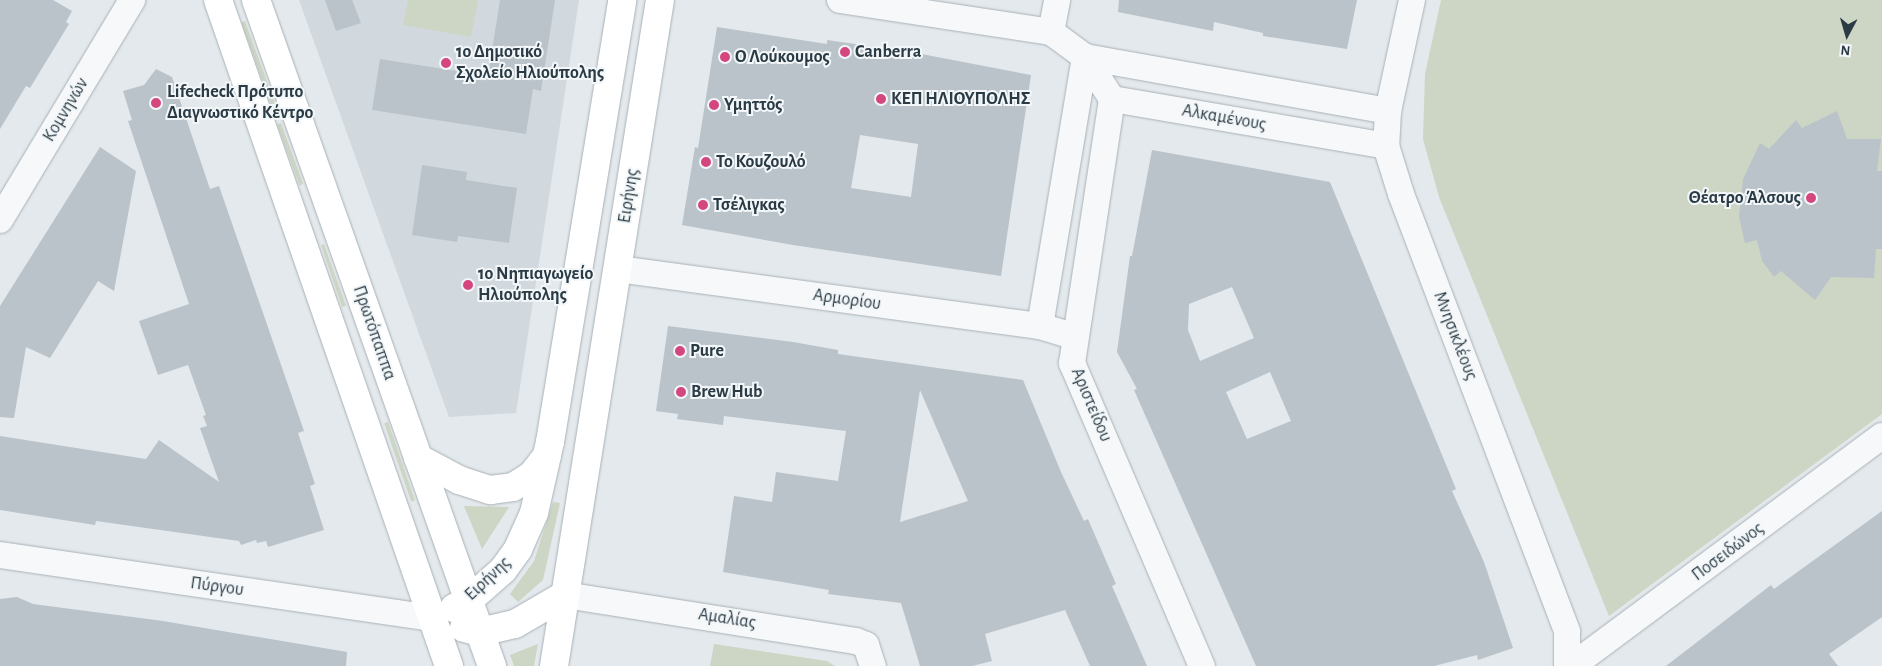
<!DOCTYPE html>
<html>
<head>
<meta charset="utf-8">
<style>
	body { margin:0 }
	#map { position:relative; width:1882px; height:666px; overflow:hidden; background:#e3e9ec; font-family:"Alegreya Sans",sans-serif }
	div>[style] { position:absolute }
	.built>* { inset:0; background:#d1d9de }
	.green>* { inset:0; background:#cdd6c4; transform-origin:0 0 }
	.building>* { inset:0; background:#bac3ca }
	.roads { filter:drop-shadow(0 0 1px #a8b1b7) drop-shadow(0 0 1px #a8b1b7) }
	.street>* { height:26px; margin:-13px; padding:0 13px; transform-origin:13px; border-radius:13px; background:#f6f8fa }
	.secondary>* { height:28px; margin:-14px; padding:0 14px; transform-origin:14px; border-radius:14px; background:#fff }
	.dots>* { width:14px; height:14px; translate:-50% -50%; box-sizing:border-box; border:2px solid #f3f7f9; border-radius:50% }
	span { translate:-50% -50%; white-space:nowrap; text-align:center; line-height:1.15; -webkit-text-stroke:4px #f3f7f9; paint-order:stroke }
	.poi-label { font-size:18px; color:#2a3b45; font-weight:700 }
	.left { translate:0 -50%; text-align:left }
	.right { translate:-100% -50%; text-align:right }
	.street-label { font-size:18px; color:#2a3b45 }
	.north { position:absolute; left:1822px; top:10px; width:50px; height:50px; -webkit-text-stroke:4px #f3f7f9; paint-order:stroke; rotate:186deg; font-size:14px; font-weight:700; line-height:20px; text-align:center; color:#2a3b45 }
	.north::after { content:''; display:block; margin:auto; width:18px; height:22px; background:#2a3b45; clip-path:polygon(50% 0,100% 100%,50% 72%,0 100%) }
</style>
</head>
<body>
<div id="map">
	<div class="built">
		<i style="clip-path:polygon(299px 0,579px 0,516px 413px,449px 417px)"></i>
	</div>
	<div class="green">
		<i style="clip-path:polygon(408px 0,478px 0,471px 37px,403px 25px)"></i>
		<i style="clip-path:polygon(1441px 0,1882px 0,1882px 414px,1609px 616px,1439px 197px,1423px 139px,1425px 74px)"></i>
		<i style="left:245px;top:21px;width:91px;height:4px;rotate:70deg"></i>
		<i style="left:281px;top:123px;width:65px;height:4px;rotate:70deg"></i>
		<i style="clip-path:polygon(324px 244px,346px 306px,342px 307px,321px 245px)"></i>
		<i style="left:388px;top:422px;width:83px;height:4px;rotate:71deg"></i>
		<i style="clip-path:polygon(553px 502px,560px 503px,543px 580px,518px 602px,510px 594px,534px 561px)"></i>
		<i style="clip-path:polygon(464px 506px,509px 507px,482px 549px)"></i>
		<i style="clip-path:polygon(538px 644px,534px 666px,514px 666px,510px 655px)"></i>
		<i style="clip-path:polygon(714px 644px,827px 661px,835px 666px,710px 666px)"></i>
	</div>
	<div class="building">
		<i style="clip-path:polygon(0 0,53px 0,72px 11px,66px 22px,69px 24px,30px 88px,26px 86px,0 129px)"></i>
		<i style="clip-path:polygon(325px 0,352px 0,361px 23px,336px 31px)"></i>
		<i style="clip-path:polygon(500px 0,555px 0,541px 91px,533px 89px,526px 134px,372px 110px,380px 59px,488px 76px)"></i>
		<i style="clip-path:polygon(1119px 0,1357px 0,1347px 49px,1263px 36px,1263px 33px,1214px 22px,1213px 31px,1118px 12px)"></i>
		<i style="clip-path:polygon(evenodd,717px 27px,827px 44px,827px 40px,911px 52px,1031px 75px,1001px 276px,793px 245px,682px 225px,695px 147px,698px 148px,717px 27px,860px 135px,918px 144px,911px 197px,851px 188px,860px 135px)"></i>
		<i style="clip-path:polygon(156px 69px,172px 77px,210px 189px,219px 186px,304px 431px,298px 433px,315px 484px,310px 486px,324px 530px,268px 547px,266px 541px,257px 543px,256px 540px,241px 545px,239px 541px,96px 521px,95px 525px,0 510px,0 436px,146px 459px,159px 440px,219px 482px,200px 428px,207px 426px,203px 416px,206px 415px,188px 365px,158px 375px,139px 321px,189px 304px,128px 121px,132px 120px,123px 91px,144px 85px)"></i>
		<i style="clip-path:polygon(1837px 111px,1847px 139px,1881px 139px,1877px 171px,1882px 171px,1882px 249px,1876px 249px,1874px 278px,1831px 277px,1815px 300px,1781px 271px,1774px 277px,1762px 261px,1757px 240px,1745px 243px,1739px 217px,1743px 179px,1760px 143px,1769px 149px,1796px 120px,1802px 128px)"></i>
		<i style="clip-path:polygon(100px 147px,136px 171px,114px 291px,98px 281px,50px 358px,26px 347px,14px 418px,0 417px,0 306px)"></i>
		<i style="clip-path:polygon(evenodd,1152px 150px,1330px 182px,1456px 489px,1452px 491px,1484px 562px,1513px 648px,1478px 660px,1477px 655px,1434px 666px,1256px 666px,1134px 390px,1137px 389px,1117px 352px,1130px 256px,1132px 256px,1152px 150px,1232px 287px,1254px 338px,1200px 361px,1188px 330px,1189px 304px,1232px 287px,1152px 150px,1270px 372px,1291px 421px,1247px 439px,1226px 392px,1270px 372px)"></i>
		<i style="clip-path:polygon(422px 165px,467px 172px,466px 180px,517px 188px,509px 243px,458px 236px,457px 242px,412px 235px)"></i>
		<i style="clip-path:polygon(evenodd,668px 326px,793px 342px,838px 350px,838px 354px,1023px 380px,1061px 472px,1084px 521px,1088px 519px,1116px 584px,1112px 586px,1147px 666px,1090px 666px,1065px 610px,985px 634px,992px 661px,972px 666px,920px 666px,901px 603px,828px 594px,829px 590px,723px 572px,734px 496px,772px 502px,776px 472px,838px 481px,846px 431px,724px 416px,723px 425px,677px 419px,678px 414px,656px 411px,668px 326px,920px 390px,968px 501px,900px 522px,920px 390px)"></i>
		<i style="clip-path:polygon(1882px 511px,1882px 617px,1829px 654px,1838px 666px,1666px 666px,1771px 585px,1774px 589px)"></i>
		<i style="clip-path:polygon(17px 597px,33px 604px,163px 621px,347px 652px,346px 666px,0 666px,0 599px)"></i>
	</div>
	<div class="roads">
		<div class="street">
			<i style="left:840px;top:0;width:213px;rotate:8.6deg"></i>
			<i style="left:1051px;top:32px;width:42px;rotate:36.3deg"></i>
			<i style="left:1085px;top:57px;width:50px;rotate:57.3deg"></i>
			<i style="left:1112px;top:99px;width:278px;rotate:9.7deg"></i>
			<i style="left:1412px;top:0;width:114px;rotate:102.2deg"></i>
			<i style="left:1388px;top:111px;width:35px;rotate:93deg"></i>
			<i style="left:1386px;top:146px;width:50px;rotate:72.6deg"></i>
			<i style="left:1401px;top:194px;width:468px;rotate:69.2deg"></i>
			<i style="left:1567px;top:632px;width:34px;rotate:90deg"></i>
			<i style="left:1051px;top:32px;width:33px;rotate:-79deg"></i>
			<i style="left:1085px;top:57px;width:308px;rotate:10.1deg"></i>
			<i style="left:1112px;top:99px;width:267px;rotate:98.6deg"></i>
			<i style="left:1072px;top:363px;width:330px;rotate:66.8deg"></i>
			<i style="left:0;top:220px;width:257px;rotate:-59deg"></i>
			<i style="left:618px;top:269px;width:426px;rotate:7.7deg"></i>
			<i style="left:1040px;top:326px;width:37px;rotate:17deg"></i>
			<i style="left:1040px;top:326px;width:273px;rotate:-80.5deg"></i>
			<i style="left:0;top:555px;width:438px;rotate:8.3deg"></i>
			<i style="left:565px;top:595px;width:295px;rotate:9deg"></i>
			<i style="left:856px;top:641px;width:11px;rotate:22deg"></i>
			<i style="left:866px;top:645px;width:22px;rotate:72deg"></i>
			<i style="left:1572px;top:666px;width:386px;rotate:-36.6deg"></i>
		</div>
		<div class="secondary">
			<i style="left:218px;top:0;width:705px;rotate:70.87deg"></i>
			<i style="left:256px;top:0;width:707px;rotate:70.49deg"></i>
			<i style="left:418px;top:458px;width:47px;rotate:28.2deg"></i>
			<i style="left:459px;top:480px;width:33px;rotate:18deg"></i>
			<i style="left:490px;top:490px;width:23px;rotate:-7deg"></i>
			<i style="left:513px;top:487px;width:22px;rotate:-32deg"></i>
			<i style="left:532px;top:475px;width:24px;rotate:-52deg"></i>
			<i style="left:454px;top:608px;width:17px;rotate:-28deg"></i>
			<i style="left:469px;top:600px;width:45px;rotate:-41.4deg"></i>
			<i style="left:503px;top:570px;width:26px;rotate:-54deg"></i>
			<i style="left:518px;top:549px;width:39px;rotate:-66deg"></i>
			<i style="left:534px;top:513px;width:73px;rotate:-77.3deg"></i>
			<i style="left:550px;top:442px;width:448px;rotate:-80.7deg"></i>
			<i style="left:464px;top:628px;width:16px;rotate:14deg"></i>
			<i style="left:480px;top:632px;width:36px;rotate:-13deg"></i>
			<i style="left:515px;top:624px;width:58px;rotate:-30.1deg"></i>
			<i style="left:554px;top:666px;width:674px;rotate:-80.96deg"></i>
		</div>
	</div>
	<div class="dots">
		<i style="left:845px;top:52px;background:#d3467e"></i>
		<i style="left:725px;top:57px;background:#d3467e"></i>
		<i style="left:446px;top:63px;background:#d3467e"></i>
		<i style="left:881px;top:99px;background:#d3467e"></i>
		<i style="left:156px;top:103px;background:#d3467e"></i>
		<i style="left:714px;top:105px;background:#d3467e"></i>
		<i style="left:706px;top:162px;background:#d3467e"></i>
		<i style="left:1811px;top:198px;background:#d3467e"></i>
		<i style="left:703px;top:205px;background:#d3467e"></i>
		<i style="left:468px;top:285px;background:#d3467e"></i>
		<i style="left:680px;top:351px;background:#d3467e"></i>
		<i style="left:681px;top:392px;background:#d3467e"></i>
	</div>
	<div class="poi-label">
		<span class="left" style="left:855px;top:52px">Canberra</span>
		<span class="left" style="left:456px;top:63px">1ο Δημοτικό<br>Σχολείο Ηλιούπολης</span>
		<span class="left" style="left:735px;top:57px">Ο Λούκουμος</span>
		<span class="left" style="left:167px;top:103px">Lifecheck Πρότυπο<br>Διαγνωστικό Κέντρο</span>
		<span class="left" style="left:891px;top:99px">ΚΕΠ ΗΛΙΟΥΠΟΛΗΣ</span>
		<span class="left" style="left:724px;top:105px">Υμηττός</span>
		<span class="left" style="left:716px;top:162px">Το Κουζουλό</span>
		<span class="right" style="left:1801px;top:198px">Θέατρο Άλσους</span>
		<span class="left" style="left:713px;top:205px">Τσέλιγκας</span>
		<span class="left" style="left:478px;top:285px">1ο Νηπιαγωγείο<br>Ηλιούπολης</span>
		<span class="left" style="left:690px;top:351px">Pure</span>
		<span class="left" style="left:691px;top:392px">Brew Hub</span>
	</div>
	<div class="street-label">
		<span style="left:66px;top:110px;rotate:-59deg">Κομνηνών</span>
		<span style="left:1224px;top:118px;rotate:10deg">Αλκαμένους</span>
		<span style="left:629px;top:196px;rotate:-81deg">Ειρήνης</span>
		<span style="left:847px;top:300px;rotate:8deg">Αρμορίου</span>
		<span style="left:374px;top:333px;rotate:71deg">Πρωτόπαππα</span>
		<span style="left:1455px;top:336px;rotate:69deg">Μνησικλέους</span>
		<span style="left:1091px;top:405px;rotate:67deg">Αριστείδου</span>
		<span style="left:1728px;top:552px;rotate:-37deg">Ποσειδώνος</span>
		<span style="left:488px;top:579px;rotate:-43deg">Ειρήνης</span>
		<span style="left:217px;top:587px;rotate:8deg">Πύργου</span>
		<span style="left:727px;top:619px;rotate:9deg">Αμαλίας</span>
	</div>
	<div class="north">N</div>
</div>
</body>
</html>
